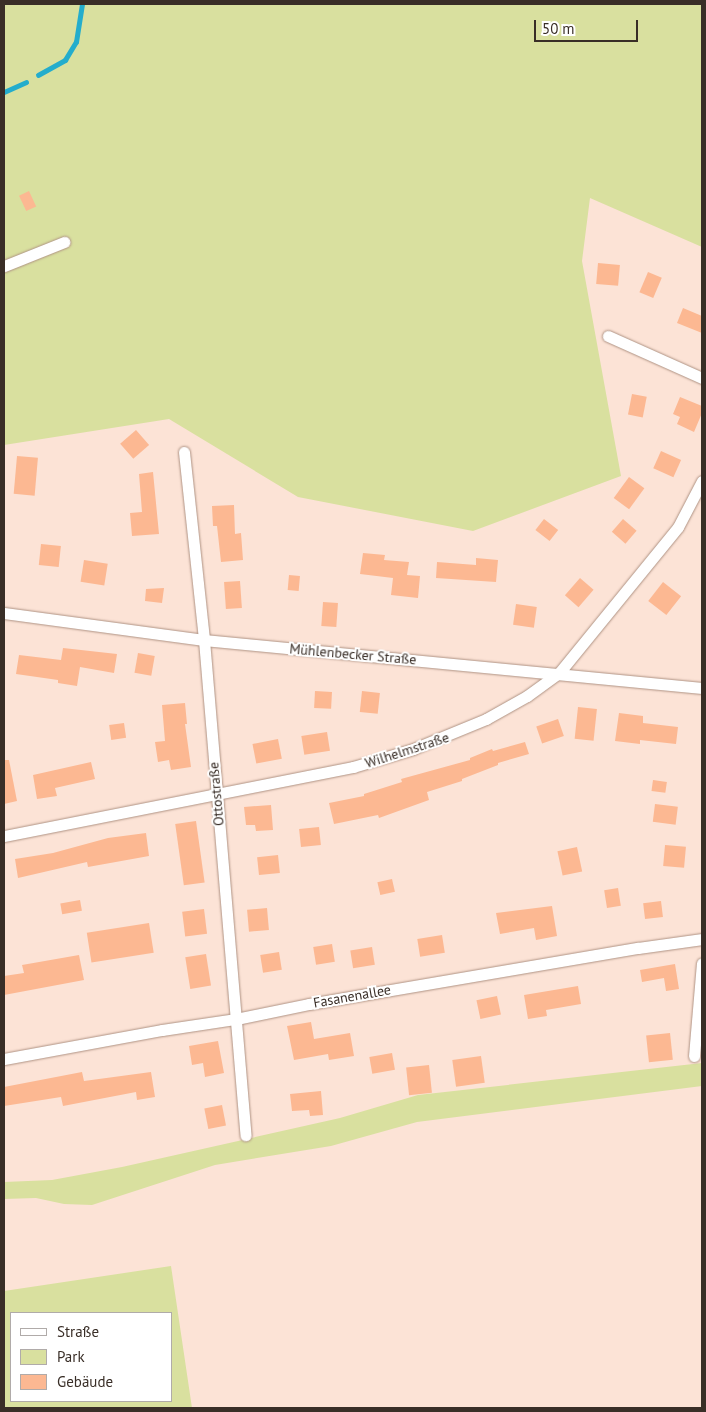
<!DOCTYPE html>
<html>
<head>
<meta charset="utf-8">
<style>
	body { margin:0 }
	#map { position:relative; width:706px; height:1412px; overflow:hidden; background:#fce3d6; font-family:"PT Sans",sans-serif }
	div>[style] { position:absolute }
	.green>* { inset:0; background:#d9e09f }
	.stream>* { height:4.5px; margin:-2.25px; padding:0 2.25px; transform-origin:2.25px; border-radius:2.25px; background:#24adcc }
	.building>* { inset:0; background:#fcb892; transform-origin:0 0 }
	.roads { filter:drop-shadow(0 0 1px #af9384) drop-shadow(0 0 1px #af9384) }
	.minor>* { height:11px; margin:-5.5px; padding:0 5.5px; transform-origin:5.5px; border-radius:5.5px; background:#fff }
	span { translate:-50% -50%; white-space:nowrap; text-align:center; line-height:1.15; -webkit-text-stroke:4px #fff; paint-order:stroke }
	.street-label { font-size:14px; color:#392e27 }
	.frame { position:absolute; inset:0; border:5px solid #392e27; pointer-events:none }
	.legend { position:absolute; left:10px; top:1312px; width:162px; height:90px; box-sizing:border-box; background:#fff; border:1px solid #b0aba9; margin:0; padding:6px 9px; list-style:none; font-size:15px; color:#392e27 }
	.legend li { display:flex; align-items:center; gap:10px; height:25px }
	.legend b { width:25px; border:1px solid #b0aba9 }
	.scale { position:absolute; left:534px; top:20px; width:104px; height:22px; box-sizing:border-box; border:2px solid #392e27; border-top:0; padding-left:6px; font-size:15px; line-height:18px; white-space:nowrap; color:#392e27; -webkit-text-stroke:4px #fff; paint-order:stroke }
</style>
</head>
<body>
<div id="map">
	<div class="green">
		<i style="clip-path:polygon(4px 4px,702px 4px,702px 247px,590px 198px,582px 261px,621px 476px,473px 531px,298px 497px,169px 419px,4px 445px)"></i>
		<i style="clip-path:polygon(702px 1063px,702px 1086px,417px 1122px,331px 1146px,215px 1165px,92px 1205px,64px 1204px,36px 1198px,4px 1199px,4px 1182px,52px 1180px,122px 1167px,340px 1118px,418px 1095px)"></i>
		<i style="clip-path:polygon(evenodd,171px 1266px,192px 1408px,4px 1408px,4px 1291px,171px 1266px,11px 1313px,171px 1313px,171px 1401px,11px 1401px,11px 1313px)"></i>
	</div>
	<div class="stream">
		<i style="left:38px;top:75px;width:31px;rotate:-29deg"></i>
		<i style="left:65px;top:60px;width:21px;rotate:-59deg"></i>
		<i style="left:76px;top:42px;width:38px;rotate:-81deg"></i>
		<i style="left:4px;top:92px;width:24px;rotate:-24deg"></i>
	</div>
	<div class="building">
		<i style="left:29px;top:191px;width:17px;height:11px;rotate:65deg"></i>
		<i style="left:598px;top:263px;width:22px;height:21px;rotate:5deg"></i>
		<i style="left:648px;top:272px;width:15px;height:22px;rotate:23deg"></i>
		<i style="clip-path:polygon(683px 308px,702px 316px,702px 333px,677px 323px)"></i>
		<i style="left:632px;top:394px;width:15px;height:21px;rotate:11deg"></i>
		<i style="clip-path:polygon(680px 397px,702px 406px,702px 413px,694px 432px,677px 424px,680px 417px,673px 414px)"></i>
		<i style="left:136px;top:430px;width:20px;height:21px;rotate:49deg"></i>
		<i style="left:661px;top:451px;width:22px;height:19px;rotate:24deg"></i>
		<i style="left:17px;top:456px;width:21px;height:38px;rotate:5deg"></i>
		<i style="clip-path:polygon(153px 472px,159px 534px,132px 536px,130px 513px,142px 512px,139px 474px)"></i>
		<i style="left:629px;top:477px;width:19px;height:26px;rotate:36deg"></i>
		<i style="clip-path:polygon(234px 505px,235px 534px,241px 533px,243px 560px,221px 562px,217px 526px,213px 526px,212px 506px)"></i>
		<i style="left:544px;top:519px;width:18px;height:14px;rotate:38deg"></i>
		<i style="left:623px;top:519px;width:18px;height:17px;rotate:41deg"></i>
		<i style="left:41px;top:544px;width:20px;height:21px;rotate:6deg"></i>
		<i style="clip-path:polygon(363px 553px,385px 555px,384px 560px,409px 562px,407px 575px,420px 576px,418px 598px,391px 595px,393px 578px,360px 574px)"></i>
		<i style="clip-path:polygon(476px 558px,498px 560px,496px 582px,436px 578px,437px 562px,476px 565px)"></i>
		<i style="left:84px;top:560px;width:24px;height:22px;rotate:9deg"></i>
		<i style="left:289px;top:575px;width:11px;height:15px;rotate:5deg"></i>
		<i style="left:580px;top:578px;width:18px;height:23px;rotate:41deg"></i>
		<i style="left:240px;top:581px;width:27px;height:16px;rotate:86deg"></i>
		<i style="left:663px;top:582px;width:23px;height:24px;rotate:38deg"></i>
		<i style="clip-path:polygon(164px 588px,162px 603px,145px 601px,146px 589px)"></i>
		<i style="left:323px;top:602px;width:15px;height:24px;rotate:4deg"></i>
		<i style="left:516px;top:604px;width:21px;height:21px;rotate:8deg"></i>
		<i style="clip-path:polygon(63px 648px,117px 654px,114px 673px,80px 667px,77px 686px,58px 683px,58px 680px,16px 674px,19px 655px,61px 660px)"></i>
		<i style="left:138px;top:653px;width:17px;height:20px;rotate:10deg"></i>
		<i style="left:315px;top:691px;width:17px;height:17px;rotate:3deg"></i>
		<i style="left:362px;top:691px;width:18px;height:21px;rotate:6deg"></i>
		<i style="clip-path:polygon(185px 703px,187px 724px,185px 724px,191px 767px,171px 770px,169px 760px,158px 762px,155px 742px,165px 741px,162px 705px)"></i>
		<i style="left:578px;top:707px;width:19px;height:32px;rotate:6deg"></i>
		<i style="clip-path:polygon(619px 713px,643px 716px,643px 723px,678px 727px,676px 744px,640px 740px,640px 744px,615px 741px)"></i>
		<i style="left:558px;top:719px;width:18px;height:23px;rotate:71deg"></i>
		<i style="left:124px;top:723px;width:15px;height:15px;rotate:82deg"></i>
		<i style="left:327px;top:732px;width:19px;height:26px;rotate:81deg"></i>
		<i style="left:278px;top:739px;width:20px;height:26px;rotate:79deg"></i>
		<i style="clip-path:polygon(525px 742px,529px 754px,498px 763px,498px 765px,462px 779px,462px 781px,427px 792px,429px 800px,379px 818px,378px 815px,334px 824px,329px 803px,364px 796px,364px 794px,402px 782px,401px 779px,470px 760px,470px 758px,492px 749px,493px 751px)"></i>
		<i style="clip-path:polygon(4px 760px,9px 760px,17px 801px,4px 804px)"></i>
		<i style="clip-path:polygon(91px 762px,95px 779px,55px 788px,57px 796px,37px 799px,33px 775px)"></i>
		<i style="left:653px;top:780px;width:14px;height:11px;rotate:8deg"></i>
		<i style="left:655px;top:804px;width:23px;height:18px;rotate:7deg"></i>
		<i style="clip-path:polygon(271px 805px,273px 830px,256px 831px,255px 825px,246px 825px,244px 807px)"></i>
		<i style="left:196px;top:821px;width:62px;height:21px;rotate:82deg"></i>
		<i style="left:319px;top:827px;width:18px;height:20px;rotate:84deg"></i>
		<i style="clip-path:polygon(146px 833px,149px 856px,88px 867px,87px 862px,18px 878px,15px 859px,53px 853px,108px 838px)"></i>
		<i style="left:665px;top:845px;width:21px;height:21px;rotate:5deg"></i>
		<i style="left:577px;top:847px;width:25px;height:20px;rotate:78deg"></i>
		<i style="left:278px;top:855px;width:18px;height:21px;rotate:84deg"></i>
		<i style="left:392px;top:879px;width:13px;height:15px;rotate:77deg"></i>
		<i style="left:618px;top:888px;width:18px;height:14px;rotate:81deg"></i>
		<i style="left:80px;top:900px;width:11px;height:20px;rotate:80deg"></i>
		<i style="left:661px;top:901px;width:16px;height:18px;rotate:83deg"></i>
		<i style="clip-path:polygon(552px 906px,557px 936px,536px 940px,534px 928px,500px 934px,496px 913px)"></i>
		<i style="left:267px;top:908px;width:22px;height:20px;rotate:85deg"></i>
		<i style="left:204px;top:909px;width:25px;height:22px;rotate:83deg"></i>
		<i style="left:149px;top:923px;width:30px;height:63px;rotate:81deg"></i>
		<i style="left:442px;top:935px;width:18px;height:25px;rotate:81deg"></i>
		<i style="left:332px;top:944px;width:18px;height:19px;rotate:81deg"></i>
		<i style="left:372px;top:947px;width:18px;height:22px;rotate:81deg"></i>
		<i style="left:279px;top:952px;width:18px;height:19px;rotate:81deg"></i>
		<i style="left:206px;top:954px;width:32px;height:21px;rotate:81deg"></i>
		<i style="clip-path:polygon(79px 955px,84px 980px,4px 995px,4px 976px,24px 973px,22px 965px)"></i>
		<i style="clip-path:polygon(675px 964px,679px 989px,666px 991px,664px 978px,642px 982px,640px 970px)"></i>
		<i style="clip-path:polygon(578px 986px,581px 1004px,546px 1010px,547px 1016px,528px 1019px,524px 995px)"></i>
		<i style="left:497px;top:996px;width:19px;height:21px;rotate:78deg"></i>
		<i style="clip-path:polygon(311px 1022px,314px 1039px,350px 1033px,354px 1056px,329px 1060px,328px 1054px,294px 1060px,287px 1026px)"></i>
		<i style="left:670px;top:1033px;width:27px;height:24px;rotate:84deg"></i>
		<i style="clip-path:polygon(218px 1041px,224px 1073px,205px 1077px,203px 1063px,192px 1065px,189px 1046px)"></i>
		<i style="left:392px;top:1053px;width:17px;height:23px;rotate:80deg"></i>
		<i style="left:481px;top:1056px;width:27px;height:29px;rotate:82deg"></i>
		<i style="left:429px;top:1065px;width:28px;height:23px;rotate:84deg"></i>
		<i style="clip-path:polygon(82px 1072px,84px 1081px,151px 1072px,155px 1097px,137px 1100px,136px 1092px,63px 1106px,61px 1097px,4px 1106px,4px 1087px)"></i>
		<i style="clip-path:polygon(321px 1091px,323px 1115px,310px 1116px,309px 1110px,292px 1111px,290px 1094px)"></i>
		<i style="left:222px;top:1105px;width:21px;height:18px;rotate:79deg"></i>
	</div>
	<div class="roads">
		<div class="minor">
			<i style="left:4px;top:266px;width:65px;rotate:-21.8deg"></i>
			<i style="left:608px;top:336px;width:103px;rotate:24.1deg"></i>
			<i style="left:184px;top:452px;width:189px;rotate:83.9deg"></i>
			<i style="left:204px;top:640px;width:497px;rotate:85.2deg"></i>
			<i style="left:4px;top:613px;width:202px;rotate:7.7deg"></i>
			<i style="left:204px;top:640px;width:500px;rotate:5.51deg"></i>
			<i style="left:4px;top:836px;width:356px;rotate:-11.2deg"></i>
			<i style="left:353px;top:767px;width:63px;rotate:-16.7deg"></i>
			<i style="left:413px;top:749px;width:79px;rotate:-22.3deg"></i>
			<i style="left:486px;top:719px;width:47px;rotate:-29.3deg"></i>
			<i style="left:527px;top:696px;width:39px;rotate:-36deg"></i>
			<i style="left:559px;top:673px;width:188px;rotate:-50.8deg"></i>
			<i style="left:678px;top:527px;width:52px;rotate:-62.4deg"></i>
			<i style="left:694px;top:1056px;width:93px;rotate:-85.1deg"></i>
			<i style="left:4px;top:1059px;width:161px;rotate:-10.4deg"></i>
			<i style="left:162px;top:1030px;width:75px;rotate:-8.5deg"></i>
			<i style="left:236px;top:1019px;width:75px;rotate:-11.6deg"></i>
			<i style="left:309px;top:1004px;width:334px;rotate:-9.7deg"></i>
			<i style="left:638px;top:948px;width:65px;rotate:-8deg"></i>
		</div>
	</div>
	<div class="street-label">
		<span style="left:353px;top:654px;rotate:5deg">Mühlenbecker Straße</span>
		<span style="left:407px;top:750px;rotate:-18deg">Wilhelmstraße</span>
		<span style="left:216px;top:794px;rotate:-95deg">Ottostraße</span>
		<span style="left:352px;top:996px;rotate:-10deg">Fasanenallee</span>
	</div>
	<div class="frame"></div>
	<ul class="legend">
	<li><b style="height:6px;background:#fff"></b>Straße</li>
	<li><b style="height:14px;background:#d9e09f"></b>Park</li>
	<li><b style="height:14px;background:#fcb892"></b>Gebäude</li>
	</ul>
	<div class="scale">50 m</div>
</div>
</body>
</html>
